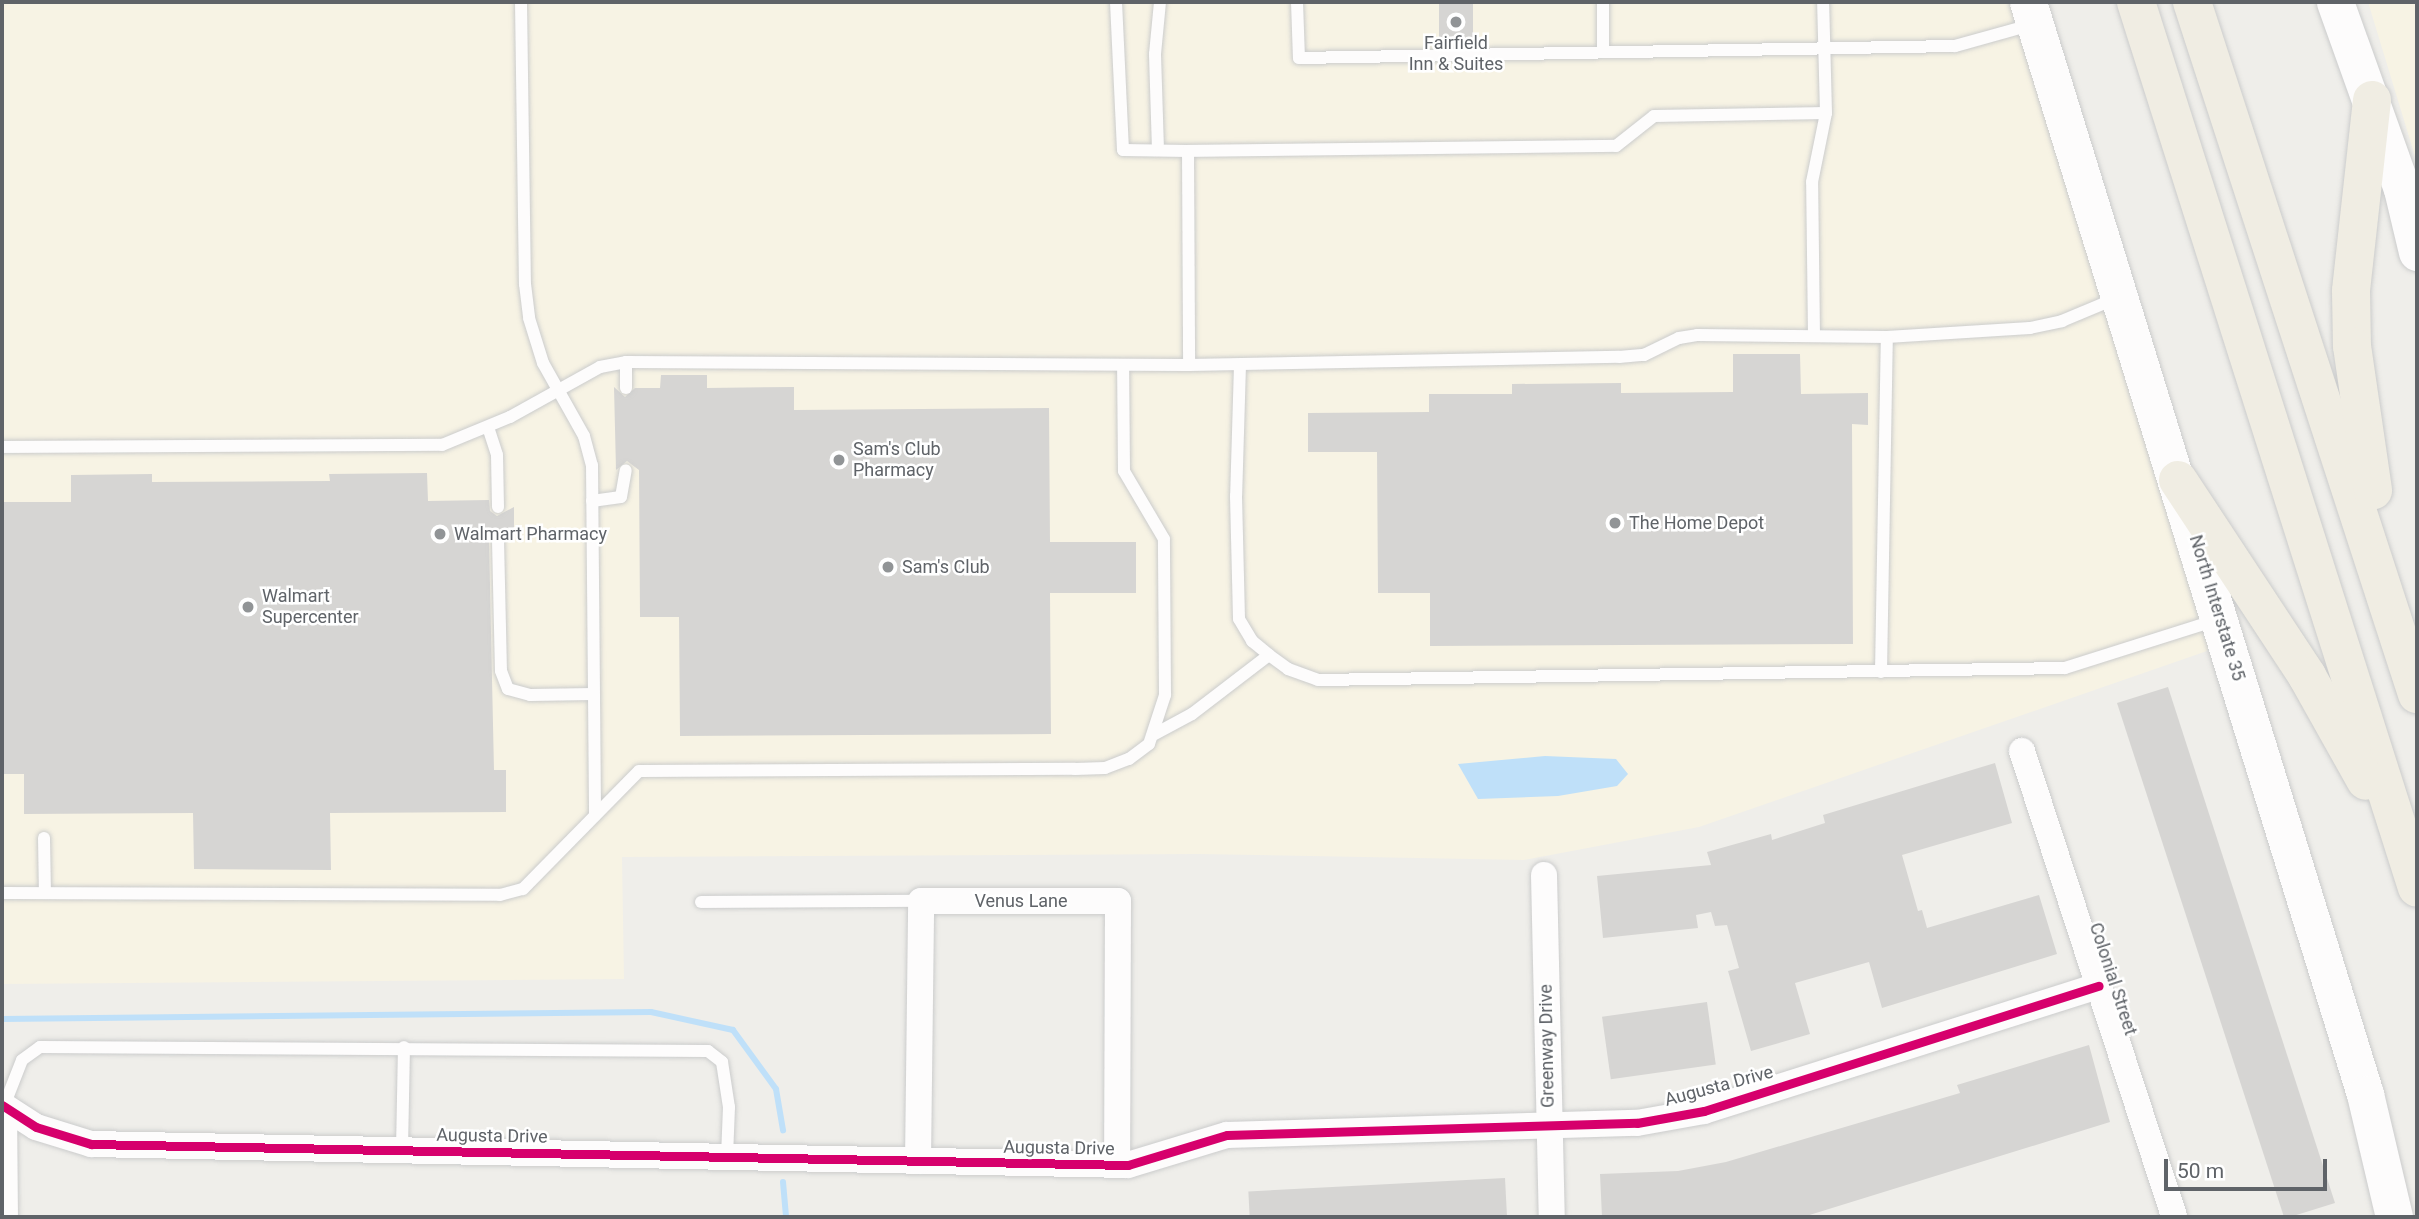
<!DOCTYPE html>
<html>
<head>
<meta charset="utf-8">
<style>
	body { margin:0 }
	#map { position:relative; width:2419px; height:1219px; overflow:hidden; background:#efeeea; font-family:Roboto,sans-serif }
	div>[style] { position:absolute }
	.commercial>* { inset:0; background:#f7f3e4 }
	.water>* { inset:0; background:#bfe0f9 }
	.stream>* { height:6px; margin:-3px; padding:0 3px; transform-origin:3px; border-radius:3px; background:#bfe0f9 }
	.building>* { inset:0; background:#d6d5d3; transform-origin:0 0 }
	.roads { filter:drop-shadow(0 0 2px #cbcccc) drop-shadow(0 0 2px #cbcccc) }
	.service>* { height:12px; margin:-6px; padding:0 6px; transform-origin:6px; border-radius:6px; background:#fdfcfc }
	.minor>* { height:26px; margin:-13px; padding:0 13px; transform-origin:13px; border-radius:13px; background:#fdfcfc }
	.secondary>* { height:37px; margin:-18.5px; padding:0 18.5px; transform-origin:18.5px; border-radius:18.5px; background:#fdfcfc }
	.motorway>* { height:38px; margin:-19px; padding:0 19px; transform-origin:19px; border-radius:19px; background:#f0ede3 }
	.cycleway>* { height:9px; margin:-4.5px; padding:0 4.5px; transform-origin:4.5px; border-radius:4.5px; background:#d6006c }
	.dots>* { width:19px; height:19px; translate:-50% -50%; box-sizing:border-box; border:4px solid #fff; border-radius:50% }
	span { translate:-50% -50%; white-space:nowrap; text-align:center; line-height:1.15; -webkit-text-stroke:5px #fff; paint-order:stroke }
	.poi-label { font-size:18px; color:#5f6368 }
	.left { translate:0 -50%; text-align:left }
	.street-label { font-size:18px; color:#5f6368 }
	.frame { position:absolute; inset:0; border:4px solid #5f6368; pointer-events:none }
	.scale { position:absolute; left:2164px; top:1159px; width:163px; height:32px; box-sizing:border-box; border:4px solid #5f6368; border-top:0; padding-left:9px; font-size:21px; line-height:24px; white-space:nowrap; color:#5f6368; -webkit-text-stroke:5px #fff; paint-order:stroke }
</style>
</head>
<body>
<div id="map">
	<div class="commercial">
		<i style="clip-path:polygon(2px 2px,2028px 2px,2220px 619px,2207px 651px,1699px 827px,1524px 860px,1198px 854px,622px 857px,624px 979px,2px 984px)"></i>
		<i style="clip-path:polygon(2368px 2px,2417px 2px,2417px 164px,2417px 163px)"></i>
	</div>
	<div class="water">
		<i style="clip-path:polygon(1545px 756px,1616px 759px,1628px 774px,1617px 786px,1558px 796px,1478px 799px,1458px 764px)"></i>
	</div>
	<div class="stream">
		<i style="left:2px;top:1019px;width:649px;rotate:-0.62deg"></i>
		<i style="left:651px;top:1012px;width:84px;rotate:12.4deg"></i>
		<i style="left:733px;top:1030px;width:73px;rotate:53.9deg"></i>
		<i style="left:776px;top:1089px;width:42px;rotate:80.3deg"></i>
		<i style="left:783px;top:1182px;width:35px;rotate:85deg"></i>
	</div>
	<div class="building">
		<i style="left:1439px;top:2px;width:34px;height:41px"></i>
		<i style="clip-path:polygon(1733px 354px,1800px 354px,1801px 394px,1868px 393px,1868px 425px,1852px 424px,1853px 644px,1430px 646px,1430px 593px,1378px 593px,1377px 452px,1308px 452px,1308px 413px,1429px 412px,1429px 394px,1512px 394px,1512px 384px,1621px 383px,1621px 393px,1733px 392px)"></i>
		<i style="clip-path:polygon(661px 375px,707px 375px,707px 388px,794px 387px,794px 410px,1049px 408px,1050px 542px,1136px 542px,1136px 593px,1050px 593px,1051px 734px,680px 736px,679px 617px,640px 617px,639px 470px,627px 461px,616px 470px,614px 387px,625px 397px,635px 388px,660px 388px)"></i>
		<i style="clip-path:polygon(427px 473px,428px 501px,489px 500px,490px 511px,497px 516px,514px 507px,514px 540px,507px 540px,498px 531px,489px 540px,494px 770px,506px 770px,506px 812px,330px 813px,331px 870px,194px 869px,193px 813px,24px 814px,24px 774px,2px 774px,2px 502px,71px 502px,71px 475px,152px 474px,152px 482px,330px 481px,329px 474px)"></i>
		<i style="clip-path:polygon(2168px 687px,2335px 1203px,2290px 1217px,2284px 1217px,2117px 703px)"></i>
		<i style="clip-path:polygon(1995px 763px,2012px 823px,1902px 855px,1918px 911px,1922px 910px,1927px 928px,2039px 895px,2057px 954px,1882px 1008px,1869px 962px,1795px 983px,1810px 1034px,1751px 1051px,1728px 971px,1739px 968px,1727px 925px,1715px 926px,1711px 912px,1696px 915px,1698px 928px,1603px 938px,1597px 876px,1711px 865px,1707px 852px,1771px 834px,1772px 840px,1825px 823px,1823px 815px)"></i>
		<i style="left:1707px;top:1002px;width:63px;height:106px;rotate:82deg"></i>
		<i style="clip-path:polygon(2089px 1045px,2110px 1122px,1803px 1217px,1602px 1217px,1600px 1174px,1678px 1171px,1726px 1162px,1960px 1093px,1957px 1085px)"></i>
		<i style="left:1505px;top:1178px;width:37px;height:257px;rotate:87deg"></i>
	</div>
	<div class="roads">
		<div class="service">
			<i style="left:521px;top:2px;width:282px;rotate:89.2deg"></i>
			<i style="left:525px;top:284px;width:34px;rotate:83deg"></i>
			<i style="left:529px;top:318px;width:47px;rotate:72.7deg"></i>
			<i style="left:543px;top:363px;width:84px;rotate:60.7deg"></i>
			<i style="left:584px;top:436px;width:30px;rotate:75deg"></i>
			<i style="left:592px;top:465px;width:350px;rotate:89.5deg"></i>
			<i style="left:1116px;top:2px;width:148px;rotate:87.3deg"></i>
			<i style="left:1123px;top:150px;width:65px;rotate:0.9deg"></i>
			<i style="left:1188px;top:151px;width:214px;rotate:89.7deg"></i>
			<i style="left:1297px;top:2px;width:56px;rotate:88deg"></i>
			<i style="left:1299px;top:58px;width:656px;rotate:-1.05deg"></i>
			<i style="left:1955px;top:46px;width:78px;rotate:-15.6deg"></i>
			<i style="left:1603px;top:51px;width:49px;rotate:-90deg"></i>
			<i style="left:1158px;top:150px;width:96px;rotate:-91.8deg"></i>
			<i style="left:1155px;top:54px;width:52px;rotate:-84.5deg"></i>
			<i style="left:1188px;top:151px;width:428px;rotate:-0.7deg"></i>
			<i style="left:1616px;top:146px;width:48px;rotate:-38.3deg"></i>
			<i style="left:1654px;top:116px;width:172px;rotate:-1deg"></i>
			<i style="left:1814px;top:336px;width:154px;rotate:-90.7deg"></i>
			<i style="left:1812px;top:182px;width:70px;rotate:-78.5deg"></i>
			<i style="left:1826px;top:113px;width:111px;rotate:-91.5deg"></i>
			<i style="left:626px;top:362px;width:26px;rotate:90deg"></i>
			<i style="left:1240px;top:365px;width:131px;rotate:91.7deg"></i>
			<i style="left:1236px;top:496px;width:123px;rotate:88.6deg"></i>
			<i style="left:1239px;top:619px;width:26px;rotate:59deg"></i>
			<i style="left:1252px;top:641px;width:22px;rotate:39deg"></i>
			<i style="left:1269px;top:655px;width:24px;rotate:36deg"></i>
			<i style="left:1288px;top:669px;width:32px;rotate:20deg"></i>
			<i style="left:1318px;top:680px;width:747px;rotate:-0.92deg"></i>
			<i style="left:2065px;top:668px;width:158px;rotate:-17.6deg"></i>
			<i style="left:488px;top:427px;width:29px;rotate:72deg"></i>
			<i style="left:497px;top:455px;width:52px;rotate:88.9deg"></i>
			<i style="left:2px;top:447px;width:440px;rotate:-0.3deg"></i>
			<i style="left:442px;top:445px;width:74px;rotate:-22.4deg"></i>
			<i style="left:510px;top:417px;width:103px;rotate:-29.1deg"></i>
			<i style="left:600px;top:367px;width:26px;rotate:-11deg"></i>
			<i style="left:626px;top:362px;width:563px;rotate:0.31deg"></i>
			<i style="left:1189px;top:365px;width:430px;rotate:-1.1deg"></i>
			<i style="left:1619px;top:357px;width:25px;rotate:-5deg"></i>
			<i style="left:1644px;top:355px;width:39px;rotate:-26deg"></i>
			<i style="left:1679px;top:338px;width:18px;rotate:-9deg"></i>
			<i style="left:1697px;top:335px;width:190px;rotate:0.6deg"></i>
			<i style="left:1887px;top:337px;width:143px;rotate:-3.6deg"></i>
			<i style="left:2030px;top:328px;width:33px;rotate:-12deg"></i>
			<i style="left:2062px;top:321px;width:60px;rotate:-22.7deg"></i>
			<i style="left:592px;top:501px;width:29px;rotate:-8deg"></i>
			<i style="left:621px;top:497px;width:27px;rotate:-80deg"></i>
			<i style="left:498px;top:540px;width:131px;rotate:88.7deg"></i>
			<i style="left:501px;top:671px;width:19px;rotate:69deg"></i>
			<i style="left:508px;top:689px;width:23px;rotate:15deg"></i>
			<i style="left:530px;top:695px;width:63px;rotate:-0.9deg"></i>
			<i style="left:1881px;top:672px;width:335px;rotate:-89deg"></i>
			<i style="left:1153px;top:735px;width:44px;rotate:-28.3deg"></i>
			<i style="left:1192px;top:714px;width:97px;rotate:-37.5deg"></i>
			<i style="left:44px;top:838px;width:55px;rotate:89deg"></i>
			<i style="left:2px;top:893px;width:498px;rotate:0.2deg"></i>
			<i style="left:500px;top:895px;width:24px;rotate:-15deg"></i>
			<i style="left:523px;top:889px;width:165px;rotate:-45.5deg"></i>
			<i style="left:639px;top:771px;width:436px;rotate:-0.3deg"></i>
			<i style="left:1075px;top:769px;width:30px;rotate:-2deg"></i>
			<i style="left:1105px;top:768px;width:26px;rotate:-21deg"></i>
			<i style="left:1129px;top:759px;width:25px;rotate:-37deg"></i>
			<i style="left:1149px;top:744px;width:52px;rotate:-71.9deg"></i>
			<i style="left:1165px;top:695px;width:156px;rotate:-90.4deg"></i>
			<i style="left:1164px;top:539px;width:79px;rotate:-120.5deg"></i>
			<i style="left:1124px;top:471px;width:105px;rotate:-90.5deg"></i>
			<i style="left:701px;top:902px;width:220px;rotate:-0.3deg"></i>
			<i style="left:4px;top:1106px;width:49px;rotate:-68.6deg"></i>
			<i style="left:22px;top:1060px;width:22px;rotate:-36deg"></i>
			<i style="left:40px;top:1047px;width:668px;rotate:0.34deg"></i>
			<i style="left:708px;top:1051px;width:18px;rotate:38deg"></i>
			<i style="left:722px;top:1062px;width:46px;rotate:81.2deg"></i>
			<i style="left:729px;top:1107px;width:50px;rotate:92.3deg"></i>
			<i style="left:402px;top:1150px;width:103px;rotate:-88.9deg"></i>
		</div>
		<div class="minor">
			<i style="left:2022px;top:751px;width:490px;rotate:71.9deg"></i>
			<i style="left:1544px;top:875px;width:342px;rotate:88.7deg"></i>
			<i style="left:2px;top:1105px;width:40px;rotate:32.9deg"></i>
			<i style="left:36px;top:1127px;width:58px;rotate:17.2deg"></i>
			<i style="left:91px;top:1144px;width:1037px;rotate:1.16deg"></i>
			<i style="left:1128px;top:1165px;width:103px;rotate:-16.9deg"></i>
			<i style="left:1227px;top:1135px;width:410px;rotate:-1.7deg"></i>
			<i style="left:1637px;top:1123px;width:68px;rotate:-10.2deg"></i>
			<i style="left:1704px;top:1111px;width:414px;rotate:-17.6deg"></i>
			<i style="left:4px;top:1106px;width:111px;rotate:89.5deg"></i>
			<i style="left:918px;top:1161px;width:260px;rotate:-89.3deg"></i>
			<i style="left:921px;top:901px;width:197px"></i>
			<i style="left:1118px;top:901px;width:263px;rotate:90.2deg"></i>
		</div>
		<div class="secondary">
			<i style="left:2028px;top:2px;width:1143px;rotate:72.85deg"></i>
			<i style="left:2365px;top:1094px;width:126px;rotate:76.7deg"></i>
			<i style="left:2335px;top:2px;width:199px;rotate:70.3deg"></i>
			<i style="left:2402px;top:189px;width:65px;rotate:76.6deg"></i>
		</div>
		<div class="motorway">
			<i style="left:2136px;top:2px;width:929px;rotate:72.4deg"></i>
			<i style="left:2192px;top:2px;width:728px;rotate:71.99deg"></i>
			<i style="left:2372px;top:100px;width:192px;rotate:96.3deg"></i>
			<i style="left:2351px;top:291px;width:55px;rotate:89deg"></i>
			<i style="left:2352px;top:346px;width:146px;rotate:81.7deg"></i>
			<i style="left:2178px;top:480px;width:235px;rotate:56.6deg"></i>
			<i style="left:2307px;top:676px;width:120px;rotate:60.7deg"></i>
		</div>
	</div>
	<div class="cycleway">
		<i style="left:2px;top:1105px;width:40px;rotate:32.9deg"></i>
		<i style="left:36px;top:1127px;width:58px;rotate:17.2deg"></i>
		<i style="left:91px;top:1144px;width:1037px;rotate:1.16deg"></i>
		<i style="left:1128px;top:1165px;width:103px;rotate:-16.9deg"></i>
		<i style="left:1227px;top:1135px;width:410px;rotate:-1.7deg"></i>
		<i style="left:1637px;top:1123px;width:68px;rotate:-10.2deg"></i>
		<i style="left:1704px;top:1111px;width:414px;rotate:-17.6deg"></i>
	</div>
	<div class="dots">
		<i style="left:1456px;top:22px;background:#919496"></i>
		<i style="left:839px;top:460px;background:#919496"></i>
		<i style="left:1615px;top:523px;background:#919496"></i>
		<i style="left:440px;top:534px;background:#919496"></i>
		<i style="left:888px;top:567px;background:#919496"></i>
		<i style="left:248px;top:607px;background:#919496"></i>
	</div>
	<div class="poi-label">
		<span style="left:1456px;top:54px">Fairfield<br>Inn &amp; Suites</span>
		<span class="left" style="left:853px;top:460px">Sam's Club<br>Pharmacy</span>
		<span class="left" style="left:1629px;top:523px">The Home Depot</span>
		<span class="left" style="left:454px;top:534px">Walmart Pharmacy</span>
		<span class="left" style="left:902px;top:567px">Sam's Club</span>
		<span class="left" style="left:262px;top:607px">Walmart<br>Supercenter</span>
	</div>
	<div class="street-label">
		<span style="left:2217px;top:608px;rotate:73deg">North Interstate 35</span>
		<span style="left:1021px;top:901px">Venus Lane</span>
		<span style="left:2113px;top:979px;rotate:72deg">Colonial Street</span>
		<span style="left:1547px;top:1046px;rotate:-91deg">Greenway Drive</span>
		<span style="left:1719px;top:1086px;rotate:-15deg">Augusta Drive</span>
		<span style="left:492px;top:1136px;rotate:1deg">Augusta Drive</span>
		<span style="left:1059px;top:1148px;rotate:1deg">Augusta Drive</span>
	</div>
	<div class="frame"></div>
	<div class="scale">50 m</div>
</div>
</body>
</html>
